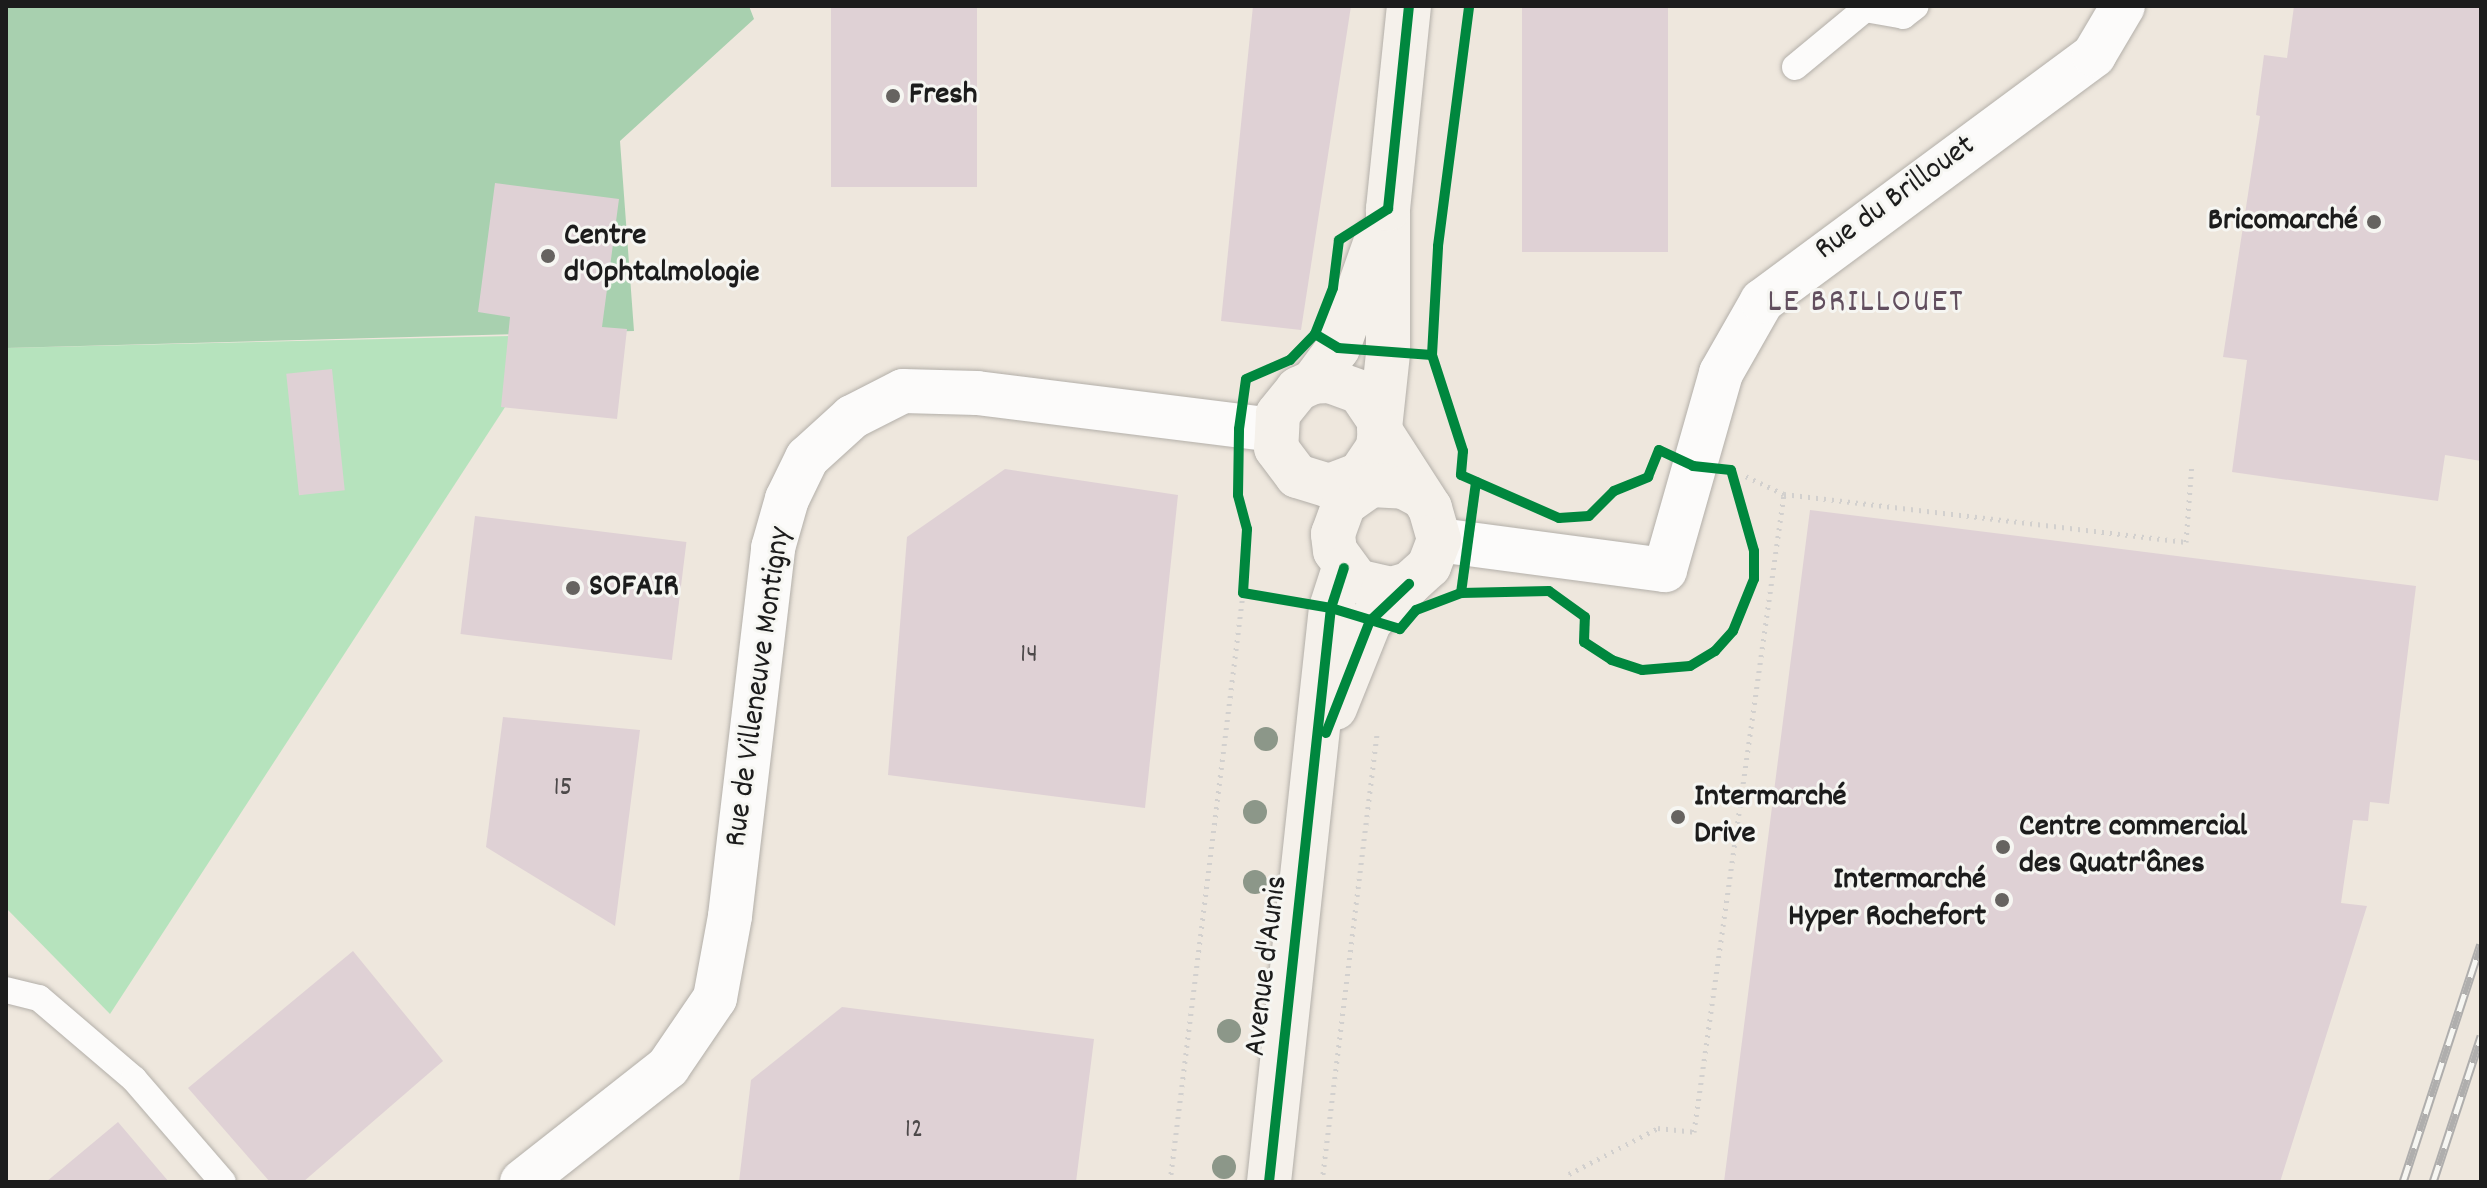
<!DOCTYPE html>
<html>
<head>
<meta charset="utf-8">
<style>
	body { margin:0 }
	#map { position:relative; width:2487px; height:1188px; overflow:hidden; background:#eee7dd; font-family:Dekko,sans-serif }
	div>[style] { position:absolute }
	.green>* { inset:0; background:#b6e3bd }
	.forest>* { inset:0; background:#a8d0af }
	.building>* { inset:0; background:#dfd1d5; transform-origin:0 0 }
	.path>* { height:5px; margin-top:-2.5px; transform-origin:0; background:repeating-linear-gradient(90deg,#d2d0ce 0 2px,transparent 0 8px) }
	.roads { filter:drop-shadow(0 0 2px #b3afa9) drop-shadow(0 0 2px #b3afa9) }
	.lane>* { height:26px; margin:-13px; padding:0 13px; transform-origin:13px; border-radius:13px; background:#fcfbfa }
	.street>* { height:44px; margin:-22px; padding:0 22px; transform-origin:22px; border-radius:22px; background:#fcfbfa }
	.secondary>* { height:44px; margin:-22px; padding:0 22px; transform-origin:22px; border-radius:22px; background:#f5f1eb }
	.rail>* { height:9px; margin-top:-4.5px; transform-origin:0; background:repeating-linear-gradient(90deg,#f6f6f2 0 18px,#afaead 0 36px); box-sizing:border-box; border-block:2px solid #afaead }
	.cycleway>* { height:10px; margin:-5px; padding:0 5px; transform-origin:5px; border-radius:5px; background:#00873e }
	.trees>* { width:24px; height:24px; margin:-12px; border-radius:50%; background:#8c9789 }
	.dots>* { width:22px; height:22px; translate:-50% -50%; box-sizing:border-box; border:4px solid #f6f6f2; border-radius:50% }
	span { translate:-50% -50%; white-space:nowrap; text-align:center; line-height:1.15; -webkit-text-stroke:6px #f6f6f2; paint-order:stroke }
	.number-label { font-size:28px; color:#4d494a }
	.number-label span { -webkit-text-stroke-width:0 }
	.poi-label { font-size:32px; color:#1c1c1c; font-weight:700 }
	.left { translate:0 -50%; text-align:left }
	.right { translate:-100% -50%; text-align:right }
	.street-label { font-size:32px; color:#1c1c1c }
	.neighbourhood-label { font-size:34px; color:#624f5f; letter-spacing:2px }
	.frame { position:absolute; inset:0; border:8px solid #1c1c1c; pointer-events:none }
</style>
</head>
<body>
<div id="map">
	<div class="green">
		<i style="clip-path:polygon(552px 335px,110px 1014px,6px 908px,6px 348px)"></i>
	</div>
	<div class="forest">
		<i style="clip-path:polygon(6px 6px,749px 6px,754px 19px,620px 141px,634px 331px,6px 348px)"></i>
	</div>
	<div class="building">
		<i style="left:831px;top:6px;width:146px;height:181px"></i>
		<i style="clip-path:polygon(1253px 6px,1351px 6px,1301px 330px,1221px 321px)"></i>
		<i style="left:1522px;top:6px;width:146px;height:246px"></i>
		<i style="clip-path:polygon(2294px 6px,2481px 6px,2481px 461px,2445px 455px,2438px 501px,2232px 472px,2247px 360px,2223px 357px,2260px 116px,2256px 115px,2264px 55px,2287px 58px)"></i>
		<i style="clip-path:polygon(495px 183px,619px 199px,602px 327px,627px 329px,617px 419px,501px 407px,510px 317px,478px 312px)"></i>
		<i style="left:332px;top:369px;width:122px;height:46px;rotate:84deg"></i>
		<i style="clip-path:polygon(1005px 469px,1178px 495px,1145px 808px,888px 775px,907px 537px)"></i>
		<i style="clip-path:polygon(1810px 510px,2416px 586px,2389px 804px,2370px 802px,2368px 821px,2353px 820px,2341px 903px,2367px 906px,2280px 1182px,1724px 1182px)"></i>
		<i style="left:475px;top:516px;width:213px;height:119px;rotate:7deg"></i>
		<i style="clip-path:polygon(503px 717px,640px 730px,615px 926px,486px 847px)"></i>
		<i style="clip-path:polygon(353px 951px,443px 1061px,303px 1182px,270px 1182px,188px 1088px)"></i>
		<i style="clip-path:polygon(842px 1007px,1094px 1039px,1076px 1182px,739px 1182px,751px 1080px)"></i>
		<i style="clip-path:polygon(118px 1122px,169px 1182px,46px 1182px)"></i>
	</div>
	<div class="path">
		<i style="left:1784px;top:494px;width:405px;rotate:6.8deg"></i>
		<i style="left:2186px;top:542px;width:79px;rotate:-85.7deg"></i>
		<i style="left:1170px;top:1182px;width:594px;rotate:-82.93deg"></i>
		<i style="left:1322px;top:1182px;width:451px;rotate:-83deg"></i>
		<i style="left:1568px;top:1182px;width:8px;rotate:-83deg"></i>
		<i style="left:1569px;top:1174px;width:100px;rotate:-27.3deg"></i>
		<i style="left:1658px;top:1128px;width:36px;rotate:6deg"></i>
		<i style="left:1694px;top:1132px;width:644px;rotate:-81.97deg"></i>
		<i style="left:1784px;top:494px;width:45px;rotate:-155.1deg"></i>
	</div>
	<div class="roads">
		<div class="lane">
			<i style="left:1795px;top:67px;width:91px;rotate:-39.6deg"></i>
			<i style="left:1865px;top:9px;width:39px;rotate:10deg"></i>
			<i style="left:1903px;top:16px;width:16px;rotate:-38deg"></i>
			<i style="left:6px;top:990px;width:34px;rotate:14deg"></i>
			<i style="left:39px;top:998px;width:125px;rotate:40.5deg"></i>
			<i style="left:134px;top:1079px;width:136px;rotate:49.2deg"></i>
		</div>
		<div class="street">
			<i style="left:1439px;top:540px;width:228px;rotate:7.6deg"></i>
			<i style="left:1665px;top:570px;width:205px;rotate:-74.1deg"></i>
			<i style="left:1721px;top:373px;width:83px;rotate:-60.3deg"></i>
			<i style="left:1762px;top:301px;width:413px;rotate:-36.5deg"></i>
			<i style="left:2094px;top:55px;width:57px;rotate:-59.4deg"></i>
			<i style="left:522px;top:1182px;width:186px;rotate:-38.2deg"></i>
			<i style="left:668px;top:1067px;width:83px;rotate:-55.7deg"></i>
			<i style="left:715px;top:998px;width:83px;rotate:-79.6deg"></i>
			<i style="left:730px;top:916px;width:371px;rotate:-83.3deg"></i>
			<i style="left:773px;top:548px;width:51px;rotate:-74.1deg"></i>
			<i style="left:787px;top:499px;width:46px;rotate:-64deg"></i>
			<i style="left:807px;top:458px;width:61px;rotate:-42.3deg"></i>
			<i style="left:852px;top:417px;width:57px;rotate:-27deg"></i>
			<i style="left:903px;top:391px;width:74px;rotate:1.5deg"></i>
			<i style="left:977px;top:393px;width:299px;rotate:7.1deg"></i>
		</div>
		<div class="secondary">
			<i style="left:1313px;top:382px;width:42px;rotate:-53.7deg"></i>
			<i style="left:1338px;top:348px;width:117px;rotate:-70.5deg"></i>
			<i style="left:1378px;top:419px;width:32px;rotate:-124deg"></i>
			<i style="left:1360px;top:392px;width:32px;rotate:-160deg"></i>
			<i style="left:1330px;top:381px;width:17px;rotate:177deg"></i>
			<i style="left:1313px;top:382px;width:17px;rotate:155deg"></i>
			<i style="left:1298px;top:389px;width:32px;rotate:129deg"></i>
			<i style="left:1278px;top:414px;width:34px;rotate:93deg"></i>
			<i style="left:1276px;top:448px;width:35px;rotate:53deg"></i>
			<i style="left:1297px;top:476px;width:34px;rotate:17deg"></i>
			<i style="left:1329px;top:486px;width:33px;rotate:-21deg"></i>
			<i style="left:1360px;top:474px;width:32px;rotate:-56deg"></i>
			<i style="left:1378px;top:447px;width:95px;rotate:-83.9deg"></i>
			<i style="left:1388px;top:353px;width:144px;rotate:-90deg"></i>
			<i style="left:1388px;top:209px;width:204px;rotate:-84.1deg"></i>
			<i style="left:1379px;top:429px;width:94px;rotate:57.2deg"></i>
			<i style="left:1430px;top:508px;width:33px;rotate:74deg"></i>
			<i style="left:1439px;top:540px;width:28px;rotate:111deg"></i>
			<i style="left:1429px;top:566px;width:27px;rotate:138deg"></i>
			<i style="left:1409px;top:584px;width:19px;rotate:164deg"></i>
			<i style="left:1391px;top:589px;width:35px;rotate:-167deg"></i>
			<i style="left:1357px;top:581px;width:37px;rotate:-126deg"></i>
			<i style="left:1335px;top:551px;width:17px;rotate:-97deg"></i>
			<i style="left:1333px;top:534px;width:32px;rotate:-70deg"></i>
			<i style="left:1344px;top:504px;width:33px;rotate:-35deg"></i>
			<i style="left:1371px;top:485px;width:33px;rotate:3deg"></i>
			<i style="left:1404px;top:487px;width:17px;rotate:28deg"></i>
			<i style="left:1335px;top:708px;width:94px;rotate:-68.1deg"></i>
			<i style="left:1370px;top:621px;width:54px;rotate:-43.5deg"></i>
			<i style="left:1269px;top:1182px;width:577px;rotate:-83.84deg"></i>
			<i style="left:1331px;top:608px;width:42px;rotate:-72deg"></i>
		</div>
	</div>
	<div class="rail">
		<i style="left:2403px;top:1182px;width:250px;rotate:-71.9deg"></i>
		<i style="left:2433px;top:1182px;width:154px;rotate:-71.8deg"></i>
	</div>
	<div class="cycleway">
		<i style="left:1315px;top:334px;width:27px;rotate:31deg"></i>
		<i style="left:1338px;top:348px;width:94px;rotate:4.3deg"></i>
		<i style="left:1432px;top:355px;width:101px;rotate:72.1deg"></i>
		<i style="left:1463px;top:451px;width:24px;rotate:95deg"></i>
		<i style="left:1461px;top:475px;width:107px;rotate:23.7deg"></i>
		<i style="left:1559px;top:518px;width:30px;rotate:-4deg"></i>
		<i style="left:1589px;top:516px;width:35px;rotate:-45deg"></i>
		<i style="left:1614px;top:491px;width:37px;rotate:-22deg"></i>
		<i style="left:1648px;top:477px;width:29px;rotate:-68deg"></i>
		<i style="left:1659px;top:450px;width:38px;rotate:25deg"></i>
		<i style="left:1693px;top:466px;width:38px;rotate:6deg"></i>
		<i style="left:1731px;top:470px;width:84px;rotate:74.1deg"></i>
		<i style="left:1754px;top:551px;width:28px;rotate:90deg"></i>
		<i style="left:1754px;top:579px;width:56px;rotate:112deg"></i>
		<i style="left:1733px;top:631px;width:27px;rotate:132deg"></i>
		<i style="left:1715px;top:651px;width:29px;rotate:149deg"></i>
		<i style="left:1690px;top:666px;width:48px;rotate:175.2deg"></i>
		<i style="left:1642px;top:670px;width:32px;rotate:-162deg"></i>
		<i style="left:1612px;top:660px;width:33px;rotate:-147deg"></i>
		<i style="left:1584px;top:642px;width:25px;rotate:-88deg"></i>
		<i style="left:1585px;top:617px;width:44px;rotate:-144.2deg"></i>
		<i style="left:1549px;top:591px;width:88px;rotate:178.7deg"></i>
		<i style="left:1461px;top:593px;width:48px;rotate:159.3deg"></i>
		<i style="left:1416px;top:610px;width:25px;rotate:130deg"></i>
		<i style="left:1400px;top:629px;width:72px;rotate:-163.1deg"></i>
		<i style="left:1331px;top:608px;width:89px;rotate:-170.3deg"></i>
		<i style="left:1243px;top:593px;width:64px;rotate:-86.4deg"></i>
		<i style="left:1247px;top:529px;width:35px;rotate:-105deg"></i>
		<i style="left:1238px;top:495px;width:66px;rotate:-89.1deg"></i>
		<i style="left:1239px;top:429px;width:50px;rotate:-82deg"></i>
		<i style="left:1246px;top:379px;width:48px;rotate:-23.4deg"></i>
		<i style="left:1290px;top:360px;width:36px;rotate:-46deg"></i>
		<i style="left:1315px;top:334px;width:49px;rotate:-68.6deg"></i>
		<i style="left:1333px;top:288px;width:48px;rotate:-82.9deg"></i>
		<i style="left:1339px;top:240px;width:58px;rotate:-32.3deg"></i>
		<i style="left:1388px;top:209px;width:204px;rotate:-84.1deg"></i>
		<i style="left:1432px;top:355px;width:109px;rotate:-86.8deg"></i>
		<i style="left:1438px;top:246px;width:242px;rotate:-82.6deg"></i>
		<i style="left:1461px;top:593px;width:112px;rotate:-82.3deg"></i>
		<i style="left:1326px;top:733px;width:120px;rotate:-68.6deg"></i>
		<i style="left:1370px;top:621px;width:54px;rotate:-43.5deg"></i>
		<i style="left:1269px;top:1182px;width:577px;rotate:-83.84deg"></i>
		<i style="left:1331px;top:608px;width:42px;rotate:-72deg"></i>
	</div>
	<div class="trees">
		<i style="left:1266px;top:739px"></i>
		<i style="left:1255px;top:812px"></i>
		<i style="left:1255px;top:882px"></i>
		<i style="left:1229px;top:1031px"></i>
		<i style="left:1224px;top:1167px"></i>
	</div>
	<div class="dots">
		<i style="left:893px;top:96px;background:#666360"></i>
		<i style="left:2374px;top:222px;background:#666360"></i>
		<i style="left:548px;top:256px;background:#666360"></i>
		<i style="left:573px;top:588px;background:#666360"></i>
		<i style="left:1678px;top:817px;background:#666360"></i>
		<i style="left:2003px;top:847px;background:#666360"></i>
		<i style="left:2002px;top:900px;background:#666360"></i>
	</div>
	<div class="number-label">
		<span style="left:1029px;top:656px">14</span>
		<span style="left:563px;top:789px">15</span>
		<span style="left:914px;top:1131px">12</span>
	</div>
	<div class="poi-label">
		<span class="left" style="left:909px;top:96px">Fresh</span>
		<span class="right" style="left:2358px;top:222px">Bricomarché</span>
		<span class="left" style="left:564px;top:256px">Centre<br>d'Ophtalmologie</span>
		<span class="left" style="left:589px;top:588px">SOFAIR</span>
		<span class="left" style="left:1694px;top:817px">Intermarché<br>Drive</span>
		<span class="left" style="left:2019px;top:847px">Centre commercial<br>des Quatr'ânes</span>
		<span class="right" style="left:1986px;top:900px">Intermarché<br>Hyper Rochefort</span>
	</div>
	<div class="street-label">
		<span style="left:1896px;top:199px;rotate:-36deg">Rue du Brillouet</span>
		<span style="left:760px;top:687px;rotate:-82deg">Rue de Villeneuve Montigny</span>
		<span style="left:1268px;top:966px;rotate:-83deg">Avenue d'Aunis</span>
	</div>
	<div class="neighbourhood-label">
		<span style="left:1866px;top:304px">LE BRILLOUET</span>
	</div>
	<div class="frame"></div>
</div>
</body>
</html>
